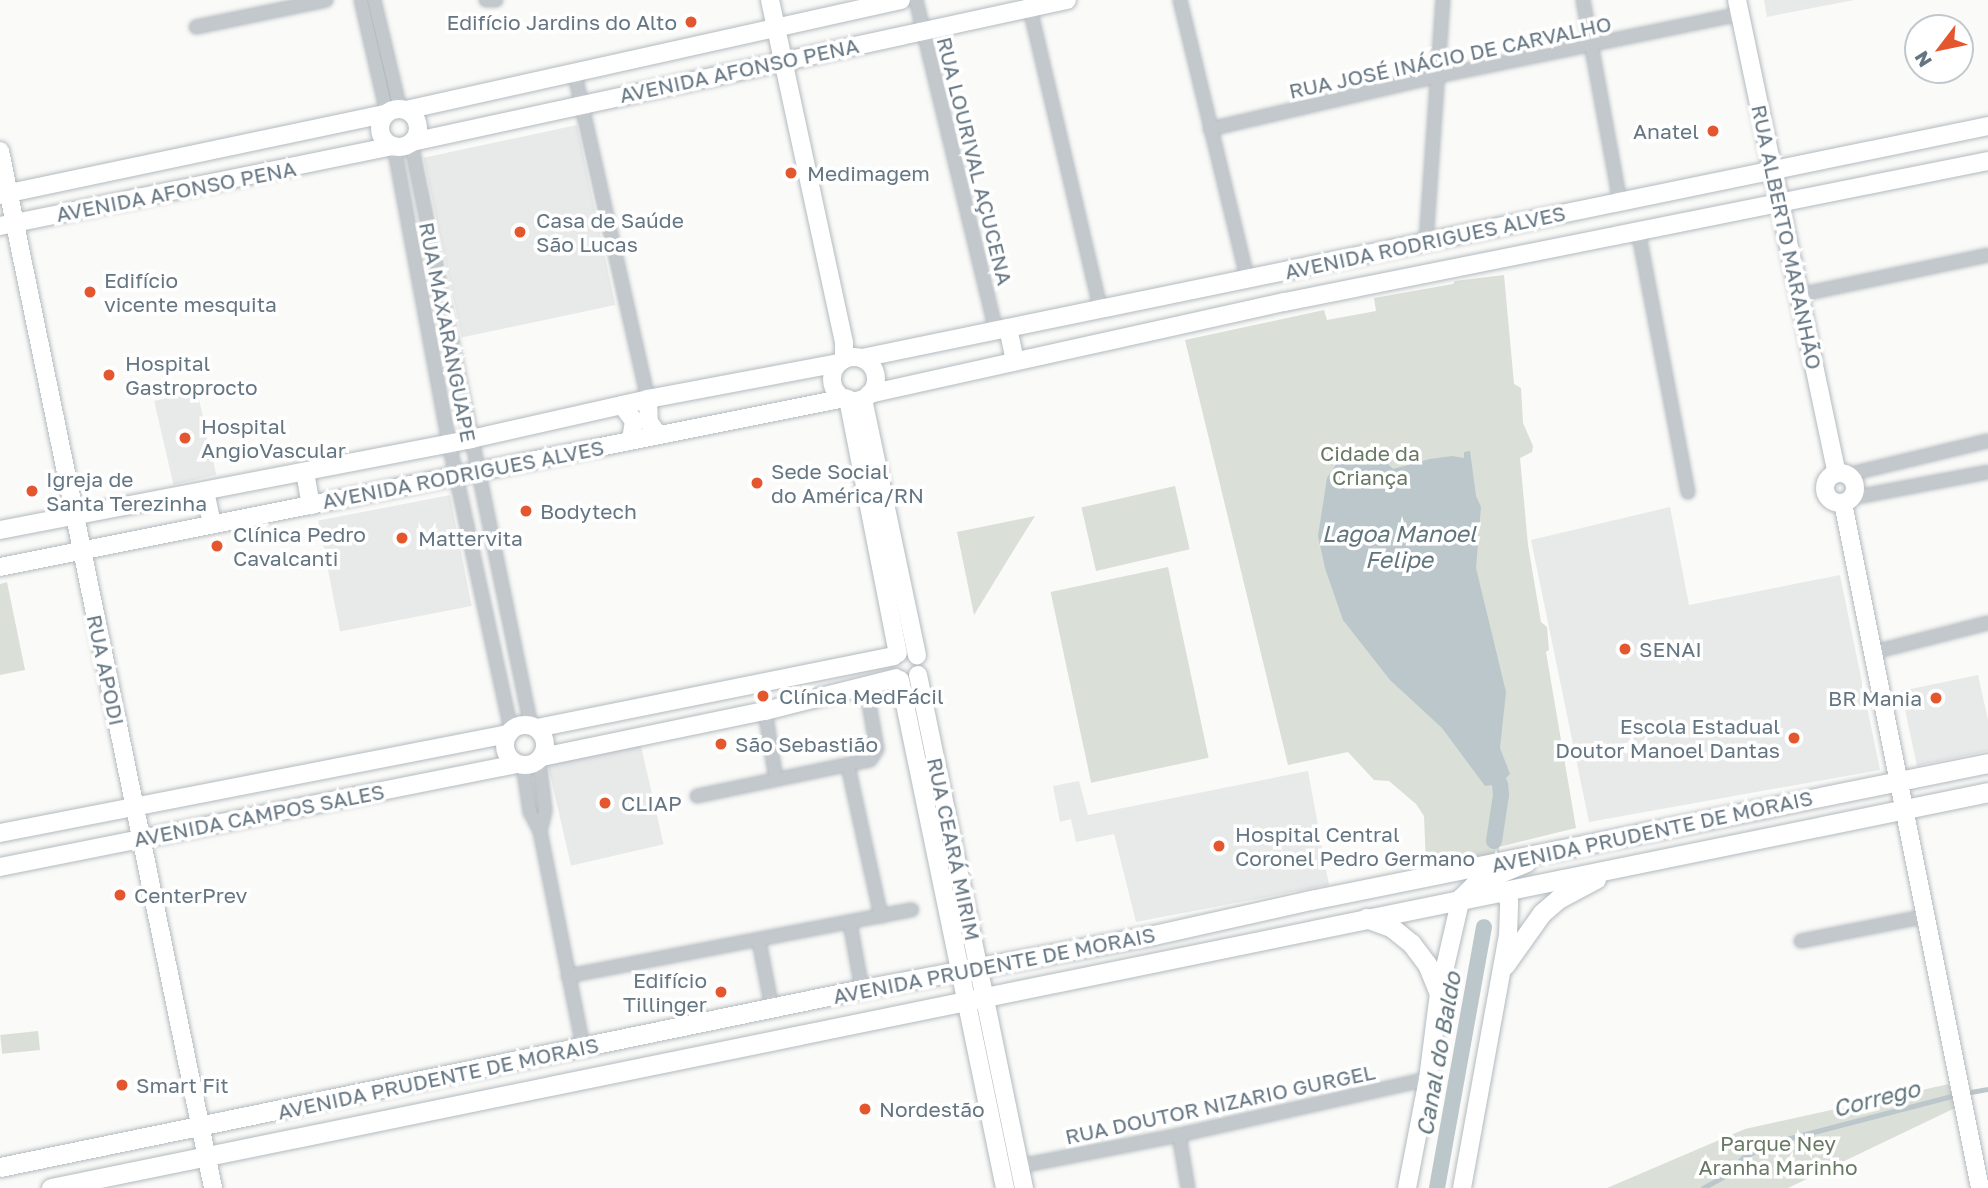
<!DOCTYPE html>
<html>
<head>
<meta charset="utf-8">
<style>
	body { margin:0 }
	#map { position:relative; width:1988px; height:1188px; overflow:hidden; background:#fafaf8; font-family:"Golos Text",sans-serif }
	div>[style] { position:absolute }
	.built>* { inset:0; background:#e8e9e9; transform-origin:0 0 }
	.green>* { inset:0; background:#dadfd7; transform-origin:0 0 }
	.water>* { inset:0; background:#bbc7cb }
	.stream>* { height:4.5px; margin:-2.25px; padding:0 2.25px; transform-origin:2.25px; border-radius:2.25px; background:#bbc7cb }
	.canal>* { height:16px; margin:-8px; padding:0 8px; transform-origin:8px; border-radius:8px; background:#bbc7cb }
	.roads { filter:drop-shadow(0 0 2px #b3babf) drop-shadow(0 0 2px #b3babf) }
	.street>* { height:12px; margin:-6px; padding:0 6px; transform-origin:6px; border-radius:6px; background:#c3c8cc }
	.secondary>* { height:18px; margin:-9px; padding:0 9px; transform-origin:9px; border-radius:9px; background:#fff }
	.secondary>.ring { margin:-9px; padding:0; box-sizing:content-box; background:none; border:18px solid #fff; border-radius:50% }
	.primary>* { height:19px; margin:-9.5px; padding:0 9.5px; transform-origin:9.5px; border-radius:9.5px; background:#fff }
	.dots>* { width:19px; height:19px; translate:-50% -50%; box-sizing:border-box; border:4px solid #fff; border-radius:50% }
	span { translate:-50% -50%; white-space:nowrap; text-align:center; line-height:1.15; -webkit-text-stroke:7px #fff; paint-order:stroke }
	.poi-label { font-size:21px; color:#657683 }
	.right { translate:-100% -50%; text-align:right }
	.left { translate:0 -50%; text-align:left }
	.street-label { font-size:21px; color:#657683 }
	.park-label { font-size:21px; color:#687a64 }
	.water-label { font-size:23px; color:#60757c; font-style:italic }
	.north { position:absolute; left:1904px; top:14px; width:70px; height:70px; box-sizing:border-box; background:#fff; border:2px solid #c1c8cd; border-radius:50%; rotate:238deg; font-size:19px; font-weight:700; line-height:28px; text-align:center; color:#657683 }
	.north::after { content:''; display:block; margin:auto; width:24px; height:32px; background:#e4572e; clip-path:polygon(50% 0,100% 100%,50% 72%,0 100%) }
</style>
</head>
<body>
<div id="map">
	<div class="built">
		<i style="clip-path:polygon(1764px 0,1854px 0,1767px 17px)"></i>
		<i style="left:577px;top:125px;width:184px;height:157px;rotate:78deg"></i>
		<i style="left:197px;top:391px;width:86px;height:44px;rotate:77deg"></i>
		<i style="left:450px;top:495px;width:113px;height:134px;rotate:79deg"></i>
		<i style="clip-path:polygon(1670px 507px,1689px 605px,1840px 575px,1880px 770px,1589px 822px,1531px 540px)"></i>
		<i style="clip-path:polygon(1978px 675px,1988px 720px,1988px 751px,1917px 766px,1901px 691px)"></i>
		<i style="left:640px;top:742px;width:105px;height:95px;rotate:77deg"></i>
		<i style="clip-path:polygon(1308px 771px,1329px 885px,1136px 922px,1114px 834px,1076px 842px,1071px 819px,1060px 822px,1053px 786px,1079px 781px,1088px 815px)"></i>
	</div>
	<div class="green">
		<i style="clip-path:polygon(1504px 275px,1514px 384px,1521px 388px,1523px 423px,1533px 446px,1532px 452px,1520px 458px,1528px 545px,1541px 622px,1547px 627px,1549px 650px,1546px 652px,1576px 828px,1499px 847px,1500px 854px,1470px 860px,1453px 858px,1426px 865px,1424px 816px,1416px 804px,1389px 781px,1374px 780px,1348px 752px,1288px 765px,1185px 340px,1324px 310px,1327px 320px,1376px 311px,1374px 298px,1453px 284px,1455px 281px)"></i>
		<i style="left:1175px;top:486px;width:65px;height:96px;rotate:77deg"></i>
		<i style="clip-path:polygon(1035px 516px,1018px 543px,974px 615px,957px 532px)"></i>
		<i style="left:1168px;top:567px;width:195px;height:120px;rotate:78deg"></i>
		<i style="clip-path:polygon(7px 582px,25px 670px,0 675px,0 584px)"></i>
		<i style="left:38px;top:1031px;width:19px;height:38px;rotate:84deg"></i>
		<i style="clip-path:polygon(1949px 1084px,1955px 1108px,1788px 1188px,1607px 1188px,1745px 1129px)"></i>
	</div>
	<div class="water">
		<i style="clip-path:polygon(1352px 451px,1377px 453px,1393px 469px,1430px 459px,1452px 456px,1464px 458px,1464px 452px,1470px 451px,1476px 496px,1481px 507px,1476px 568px,1506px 692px,1500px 748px,1510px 774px,1500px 784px,1485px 786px,1442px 728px,1390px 680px,1343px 620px,1325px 568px,1318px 536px,1327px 478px,1339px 460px)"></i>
	</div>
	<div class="stream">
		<i style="left:1965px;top:1093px;width:23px;rotate:-10deg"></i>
		<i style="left:1703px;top:1188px;width:23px;rotate:-29deg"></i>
		<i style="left:1723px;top:1177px;width:30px;rotate:-44deg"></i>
		<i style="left:1745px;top:1156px;width:37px;rotate:-24deg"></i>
		<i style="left:1779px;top:1141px;width:183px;rotate:-14.6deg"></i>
	</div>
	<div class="canal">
		<i style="left:1494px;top:841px;width:47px;rotate:-81.3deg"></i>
		<i style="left:1501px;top:795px;width:11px;rotate:-95deg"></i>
		<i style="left:1437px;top:1188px;width:265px;rotate:-79.8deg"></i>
	</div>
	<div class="roads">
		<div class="street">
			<i style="left:361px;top:0;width:116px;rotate:77deg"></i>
			<i style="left:374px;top:0;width:112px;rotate:76.6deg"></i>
			<i style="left:486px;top:0;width:10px"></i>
			<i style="left:916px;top:0;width:340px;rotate:76.4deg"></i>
			<i style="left:1028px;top:0;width:315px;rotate:76.8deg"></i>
			<i style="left:1180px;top:0;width:285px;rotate:76.4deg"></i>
			<i style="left:1583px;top:0;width:205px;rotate:79.6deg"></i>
			<i style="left:196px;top:27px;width:133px;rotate:-11.7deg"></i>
			<i style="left:575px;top:75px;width:332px;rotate:77.3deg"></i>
			<i style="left:1210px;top:129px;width:234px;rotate:-13.1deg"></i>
			<i style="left:1438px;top:76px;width:308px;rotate:-11.6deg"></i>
			<i style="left:411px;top:143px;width:595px;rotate:78.37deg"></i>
			<i style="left:394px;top:146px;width:302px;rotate:79.5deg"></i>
			<i style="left:449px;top:443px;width:294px;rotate:77.8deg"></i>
			<i style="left:1638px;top:230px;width:267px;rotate:79.2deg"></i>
			<i style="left:1426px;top:242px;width:243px;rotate:-86deg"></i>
			<i style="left:1799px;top:295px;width:193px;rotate:-11.9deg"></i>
			<i style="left:1846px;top:475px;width:146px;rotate:-13.5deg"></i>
			<i style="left:1851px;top:498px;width:139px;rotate:-10.7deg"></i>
			<i style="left:1874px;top:652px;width:118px;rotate:-14.3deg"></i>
			<i style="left:765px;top:711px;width:69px;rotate:80.8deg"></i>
			<i style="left:539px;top:759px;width:52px;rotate:83.4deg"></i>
			<i style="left:545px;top:811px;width:21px;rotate:104deg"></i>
			<i style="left:523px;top:765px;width:48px;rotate:81.5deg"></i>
			<i style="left:530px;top:812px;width:21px;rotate:62deg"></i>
			<i style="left:540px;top:831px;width:220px;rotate:78.7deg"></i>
			<i style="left:848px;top:766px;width:154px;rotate:77.6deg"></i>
			<i style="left:697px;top:796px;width:177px;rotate:-11.8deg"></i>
			<i style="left:870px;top:760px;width:13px;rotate:-58deg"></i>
			<i style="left:877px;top:749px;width:64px;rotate:-99.9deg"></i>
			<i style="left:850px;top:923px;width:67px;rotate:79.7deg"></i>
			<i style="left:759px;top:941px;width:68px;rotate:79deg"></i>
			<i style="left:1801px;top:941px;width:128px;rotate:-11.2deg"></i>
			<i style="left:568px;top:976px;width:350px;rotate:-10.9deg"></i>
			<i style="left:1179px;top:1135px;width:54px;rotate:80.4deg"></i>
			<i style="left:1020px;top:1166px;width:162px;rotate:-11deg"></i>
			<i style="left:1179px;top:1135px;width:255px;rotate:-12.7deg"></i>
		</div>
		<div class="secondary">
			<i style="left:770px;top:0;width:351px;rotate:77.8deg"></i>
			<i style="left:844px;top:343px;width:16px;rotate:90deg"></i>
			<i style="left:1737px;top:0;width:483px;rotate:78.1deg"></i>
			<i class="ring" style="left:380px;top:109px;width:20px;height:20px"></i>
			<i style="left:406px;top:110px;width:507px;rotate:-12.53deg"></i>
			<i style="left:412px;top:142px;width:670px;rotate:-12.23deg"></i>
			<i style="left:0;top:151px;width:1059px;rotate:78.39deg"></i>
			<i style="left:0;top:195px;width:394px;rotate:-11.9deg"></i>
			<i style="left:0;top:226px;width:401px;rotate:-11.5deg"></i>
			<i style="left:1008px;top:328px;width:34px;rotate:78deg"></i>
			<i class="ring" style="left:832px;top:357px;width:26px;height:26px"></i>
			<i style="left:862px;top:358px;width:1150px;rotate:-11.64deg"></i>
			<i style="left:869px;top:394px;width:426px;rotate:-12.5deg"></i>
			<i style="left:1285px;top:302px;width:717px;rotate:-11.34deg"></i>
			<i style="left:648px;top:399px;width:23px;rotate:88deg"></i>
			<i style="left:649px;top:422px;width:16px;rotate:55deg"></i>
			<i style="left:848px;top:399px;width:259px;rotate:78.9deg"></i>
			<i style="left:863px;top:399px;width:262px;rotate:78.1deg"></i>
			<i style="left:622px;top:405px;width:20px;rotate:53deg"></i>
			<i style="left:634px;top:421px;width:19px;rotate:99deg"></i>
			<i style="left:305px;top:472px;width:34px;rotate:80deg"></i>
			<i class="ring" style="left:1825px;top:473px;width:12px;height:12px"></i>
			<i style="left:205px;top:491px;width:34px;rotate:78deg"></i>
			<i style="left:1843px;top:503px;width:699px;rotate:78.69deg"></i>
			<i style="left:0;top:530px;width:480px;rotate:-10.9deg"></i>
			<i style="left:471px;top:439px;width:181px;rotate:-12.7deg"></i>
			<i style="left:648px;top:399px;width:194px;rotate:-10.7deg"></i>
			<i style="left:0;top:567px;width:862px;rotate:-11.31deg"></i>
			<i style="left:918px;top:675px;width:524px;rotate:78.33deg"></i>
			<i style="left:900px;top:680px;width:519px;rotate:78.32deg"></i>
			<i class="ring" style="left:505px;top:725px;width:22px;height:22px"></i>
			<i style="left:537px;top:728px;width:364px;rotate:-11.4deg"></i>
			<i style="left:542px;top:757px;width:228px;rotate:-11.7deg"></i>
			<i style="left:765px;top:711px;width:135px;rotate:-14.1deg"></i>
			<i style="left:0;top:833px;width:518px;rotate:-11.03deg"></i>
			<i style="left:0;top:867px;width:527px;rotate:-11.27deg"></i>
			<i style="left:1407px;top:1188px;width:111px;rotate:-79.1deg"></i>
			<i style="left:1428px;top:1079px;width:87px;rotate:-82.7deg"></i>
			<i style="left:1439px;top:993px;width:98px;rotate:-77deg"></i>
			<i style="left:1461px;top:898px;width:18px;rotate:-45deg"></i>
			<i style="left:1474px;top:885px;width:57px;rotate:-22.5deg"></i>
			<i style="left:1462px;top:1188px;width:256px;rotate:-79.7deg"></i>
			<i style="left:1508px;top:936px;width:35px;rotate:-88deg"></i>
			<i style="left:1509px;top:901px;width:12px;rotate:-121deg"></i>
			<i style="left:1503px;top:891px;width:12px;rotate:-145deg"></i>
		</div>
		<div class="primary">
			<i style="left:1366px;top:918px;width:27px;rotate:20deg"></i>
			<i style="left:1391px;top:927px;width:26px;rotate:39deg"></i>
			<i style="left:1411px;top:943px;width:26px;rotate:53deg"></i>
			<i style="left:1427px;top:964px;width:31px;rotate:68deg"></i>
			<i style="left:1505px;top:965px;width:64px;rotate:-54.6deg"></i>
			<i style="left:1542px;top:913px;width:21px;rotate:-41deg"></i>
			<i style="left:1558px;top:899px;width:43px;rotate:-27.8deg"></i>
			<i style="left:0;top:1167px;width:880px;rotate:-11.67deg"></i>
			<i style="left:862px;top:989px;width:297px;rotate:-10.5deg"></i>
			<i style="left:1154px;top:935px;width:161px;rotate:-12.6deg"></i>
			<i style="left:1311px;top:900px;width:691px;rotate:-11.44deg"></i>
			<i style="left:51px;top:1188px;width:1977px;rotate:-11.55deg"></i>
		</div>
	</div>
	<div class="dots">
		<i style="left:691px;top:22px;background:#e4572e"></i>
		<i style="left:1713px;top:131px;background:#e4572e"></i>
		<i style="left:791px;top:173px;background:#e4572e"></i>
		<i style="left:520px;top:232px;background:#e4572e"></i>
		<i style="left:90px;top:292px;background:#e4572e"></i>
		<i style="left:109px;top:375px;background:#e4572e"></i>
		<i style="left:185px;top:438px;background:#e4572e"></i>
		<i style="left:757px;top:483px;background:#e4572e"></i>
		<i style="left:32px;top:491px;background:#e4572e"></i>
		<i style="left:526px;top:511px;background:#e4572e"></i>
		<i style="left:402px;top:538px;background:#e4572e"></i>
		<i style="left:217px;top:546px;background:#e4572e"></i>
		<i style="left:1625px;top:649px;background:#e4572e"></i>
		<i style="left:763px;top:696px;background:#e4572e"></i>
		<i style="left:1936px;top:698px;background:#e4572e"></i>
		<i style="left:1794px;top:738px;background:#e4572e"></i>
		<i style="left:721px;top:744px;background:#e4572e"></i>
		<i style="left:605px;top:803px;background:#e4572e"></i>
		<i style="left:1219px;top:846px;background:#e4572e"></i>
		<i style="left:120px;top:895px;background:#e4572e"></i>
		<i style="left:721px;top:992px;background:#e4572e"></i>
		<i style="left:122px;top:1085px;background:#e4572e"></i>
		<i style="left:865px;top:1109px;background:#e4572e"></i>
	</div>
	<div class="poi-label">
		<span class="right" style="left:677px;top:22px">Edifício Jardins do Alto</span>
		<span class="right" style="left:1699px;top:131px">Anatel</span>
		<span class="left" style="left:807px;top:173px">Medimagem</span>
		<span class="left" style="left:536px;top:232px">Casa de Saúde<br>São Lucas</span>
		<span class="left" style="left:104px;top:292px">Edifício<br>vicente mesquita</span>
		<span class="left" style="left:125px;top:375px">Hospital<br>Gastroprocto</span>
		<span class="left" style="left:201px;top:438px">Hospital<br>AngioVascular</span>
		<span class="left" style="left:771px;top:483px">Sede Social<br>do América/RN</span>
		<span class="left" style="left:46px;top:491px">Igreja de<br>Santa Terezinha</span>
		<span class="left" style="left:540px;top:511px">Bodytech</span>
		<span class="left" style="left:233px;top:546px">Clínica Pedro<br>Cavalcanti</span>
		<span class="left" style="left:418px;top:538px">Mattervita</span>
		<span class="left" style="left:1639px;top:649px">SENAI</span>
		<span class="left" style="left:779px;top:696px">Clínica MedFácil</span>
		<span class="right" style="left:1922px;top:698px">BR Mania</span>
		<span class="right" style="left:1780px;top:738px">Escola Estadual<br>Doutor Manoel Dantas</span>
		<span class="left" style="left:735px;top:744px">São Sebastião</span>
		<span class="left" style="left:621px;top:803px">CLIAP</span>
		<span class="left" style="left:1235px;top:846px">Hospital Central<br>Coronel Pedro Germano</span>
		<span class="left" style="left:134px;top:895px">CenterPrev</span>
		<span class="right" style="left:707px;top:992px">Edifício<br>Tillinger</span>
		<span class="left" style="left:136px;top:1085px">Smart Fit</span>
		<span class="left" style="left:879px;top:1109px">Nordestão</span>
	</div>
	<div class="street-label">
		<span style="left:1450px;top:57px;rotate:-12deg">RUA JOSÉ INÁCIO DE CARVALHO</span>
		<span style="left:739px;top:70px;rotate:-12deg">AVENIDA AFONSO PENA</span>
		<span style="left:975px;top:161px;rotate:76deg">RUA LOURIVAL AÇUCENA</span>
		<span style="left:176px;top:191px;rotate:-11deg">AVENIDA AFONSO PENA</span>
		<span style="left:1787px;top:237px;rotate:78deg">RUA ALBERTO MARANHÃO</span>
		<span style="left:1425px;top:242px;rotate:-12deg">AVENIDA RODRIGUES ALVES</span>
		<span style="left:448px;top:332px;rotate:79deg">RUA MAXARANGUAPE</span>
		<span style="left:463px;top:474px;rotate:-11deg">AVENIDA RODRIGUES ALVES</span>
		<span style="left:106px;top:670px;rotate:78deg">RUA APODI</span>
		<span style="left:259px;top:815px;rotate:-11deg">AVENIDA CAMPOS SALES</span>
		<span style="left:1652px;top:831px;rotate:-12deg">AVENIDA PRUDENTE DE MORAIS</span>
		<span style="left:954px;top:849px;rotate:78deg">RUA CEARÁ MIRIM</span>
		<span style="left:994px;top:965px;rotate:-11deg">AVENIDA PRUDENTE DE MORAIS</span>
		<span style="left:438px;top:1078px;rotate:-12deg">AVENIDA PRUDENTE DE MORAIS</span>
		<span style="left:1220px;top:1104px;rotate:-12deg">RUA DOUTOR NIZARIO GURGEL</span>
	</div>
	<div class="park-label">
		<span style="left:1370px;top:465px">Cidade da<br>Criança</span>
		<span style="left:1778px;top:1155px">Parque Ney<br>Aranha Marinho</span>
	</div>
	<div class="water-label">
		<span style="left:1399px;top:546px">Lagoa Manoel<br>Felipe</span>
		<span style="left:1438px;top:1054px;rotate:-80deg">Canal do Baldo</span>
		<span style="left:1876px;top:1098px;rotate:-14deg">Corrego</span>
	</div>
	<div class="north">N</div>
</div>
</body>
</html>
